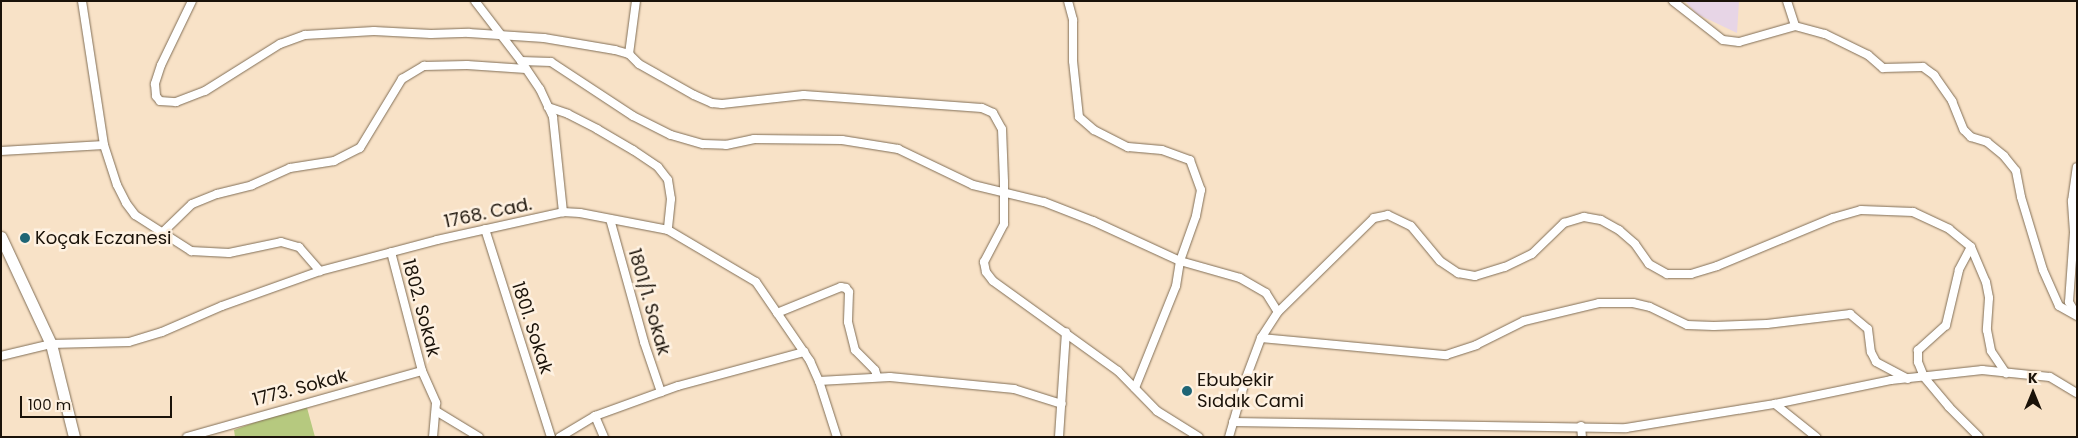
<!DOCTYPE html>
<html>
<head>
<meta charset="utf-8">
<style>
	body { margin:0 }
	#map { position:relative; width:2078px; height:438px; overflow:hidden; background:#f8e2c7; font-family:Poppins,sans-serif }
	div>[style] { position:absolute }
	.education>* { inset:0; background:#e7d5e6 }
	.green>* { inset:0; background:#b6c97f }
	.roads { filter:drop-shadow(0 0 1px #816e56) drop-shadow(0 0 1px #816e56) }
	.street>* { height:8px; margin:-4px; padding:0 4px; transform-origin:4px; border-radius:4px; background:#fff }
	.secondary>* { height:11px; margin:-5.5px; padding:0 5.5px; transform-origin:5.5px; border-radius:5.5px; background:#fff }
	.dots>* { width:14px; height:14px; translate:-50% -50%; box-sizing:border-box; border:2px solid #fef1e1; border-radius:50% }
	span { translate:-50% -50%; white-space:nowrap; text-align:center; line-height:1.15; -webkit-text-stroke:5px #fef1e1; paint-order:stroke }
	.street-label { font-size:18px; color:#1a1209 }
	.poi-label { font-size:18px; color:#1a1209 }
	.left { translate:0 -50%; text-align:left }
	.frame { position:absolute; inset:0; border:2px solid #1a1209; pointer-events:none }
	.north { position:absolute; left:2008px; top:368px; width:50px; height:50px; -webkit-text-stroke:4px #fef1e1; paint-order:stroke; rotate:0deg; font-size:14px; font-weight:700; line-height:20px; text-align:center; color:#1a1209 }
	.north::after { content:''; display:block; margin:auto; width:18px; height:22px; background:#1a1209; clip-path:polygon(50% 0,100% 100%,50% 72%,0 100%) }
	.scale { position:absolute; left:20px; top:396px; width:152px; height:22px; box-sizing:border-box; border:2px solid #1a1209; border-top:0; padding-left:6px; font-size:15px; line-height:18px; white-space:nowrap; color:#1a1209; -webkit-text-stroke:4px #fef1e1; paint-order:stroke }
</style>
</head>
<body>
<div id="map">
	<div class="education">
		<i style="clip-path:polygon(1685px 1px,1739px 1px,1737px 33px,1697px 14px)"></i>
	</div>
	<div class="green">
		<i style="clip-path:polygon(306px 404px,315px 437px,235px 437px,234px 430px)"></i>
	</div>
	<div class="roads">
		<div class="street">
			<i style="left:82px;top:1px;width:146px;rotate:81.3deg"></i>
			<i style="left:192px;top:1px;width:71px;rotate:115.8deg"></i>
			<i style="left:161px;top:65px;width:20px;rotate:108deg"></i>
			<i style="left:155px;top:84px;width:12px;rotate:85deg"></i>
			<i style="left:156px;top:96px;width:6px;rotate:51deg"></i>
			<i style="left:160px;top:101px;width:16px;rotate:4deg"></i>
			<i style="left:176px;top:102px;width:31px;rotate:-21deg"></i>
			<i style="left:205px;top:91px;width:89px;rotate:-32.1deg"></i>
			<i style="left:280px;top:44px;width:27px;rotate:-20deg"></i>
			<i style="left:305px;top:35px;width:69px;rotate:-3.3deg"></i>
			<i style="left:374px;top:31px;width:57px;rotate:3deg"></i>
			<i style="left:431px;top:34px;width:38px;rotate:-2deg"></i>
			<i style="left:469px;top:33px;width:75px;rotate:3.8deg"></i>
			<i style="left:544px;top:38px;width:72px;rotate:9.6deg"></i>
			<i style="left:615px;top:50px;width:15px;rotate:16deg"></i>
			<i style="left:629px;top:54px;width:14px;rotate:45deg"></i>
			<i style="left:639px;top:64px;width:63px;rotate:29.4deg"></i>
			<i style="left:694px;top:95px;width:20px;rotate:24deg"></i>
			<i style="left:712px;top:103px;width:10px;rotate:6deg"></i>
			<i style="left:722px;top:104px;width:82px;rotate:-6.3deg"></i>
			<i style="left:804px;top:95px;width:178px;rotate:4.2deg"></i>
			<i style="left:982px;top:108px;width:12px;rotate:24deg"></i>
			<i style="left:993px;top:113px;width:18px;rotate:61deg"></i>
			<i style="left:1002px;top:129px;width:53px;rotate:87.8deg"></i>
			<i style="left:1004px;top:182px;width:42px;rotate:90deg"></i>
			<i style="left:1004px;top:224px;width:43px;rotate:117.8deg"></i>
			<i style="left:984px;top:262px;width:10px;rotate:79deg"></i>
			<i style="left:986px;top:272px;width:11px;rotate:52deg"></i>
			<i style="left:993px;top:281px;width:154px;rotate:35.8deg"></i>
			<i style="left:1118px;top:371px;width:56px;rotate:45.7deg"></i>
			<i style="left:1157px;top:411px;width:49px;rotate:31.8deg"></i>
			<i style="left:475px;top:1px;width:76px;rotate:52.5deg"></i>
			<i style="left:521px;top:61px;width:34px;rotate:56deg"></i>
			<i style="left:540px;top:89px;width:31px;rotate:65deg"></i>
			<i style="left:553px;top:117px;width:96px;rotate:84deg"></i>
			<i style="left:1068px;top:1px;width:20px;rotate:75deg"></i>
			<i style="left:1073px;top:20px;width:41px;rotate:90deg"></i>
			<i style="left:1073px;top:61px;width:56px;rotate:83.9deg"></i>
			<i style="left:1079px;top:117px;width:20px;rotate:41deg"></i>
			<i style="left:1094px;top:130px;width:38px;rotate:27deg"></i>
			<i style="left:1128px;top:147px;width:34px;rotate:5deg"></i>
			<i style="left:1162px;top:150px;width:30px;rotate:20deg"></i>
			<i style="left:1190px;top:160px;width:32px;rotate:70deg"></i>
			<i style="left:1201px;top:190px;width:26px;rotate:101deg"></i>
			<i style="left:1196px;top:216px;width:48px;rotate:109.6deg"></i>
			<i style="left:1180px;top:261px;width:25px;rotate:99deg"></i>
			<i style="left:1176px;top:286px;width:110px;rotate:111.9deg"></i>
			<i style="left:1673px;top:1px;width:63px;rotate:38deg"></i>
			<i style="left:1723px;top:40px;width:16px;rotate:7deg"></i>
			<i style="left:1739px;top:42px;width:58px;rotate:-15.9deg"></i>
			<i style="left:1795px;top:26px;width:31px;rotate:15deg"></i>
			<i style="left:1825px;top:34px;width:48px;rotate:26deg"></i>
			<i style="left:1868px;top:55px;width:20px;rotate:41deg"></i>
			<i style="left:1883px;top:68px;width:40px;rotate:-1.4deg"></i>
			<i style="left:1923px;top:67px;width:14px;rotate:36deg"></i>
			<i style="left:1934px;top:75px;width:32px;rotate:55deg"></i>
			<i style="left:1952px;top:101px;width:31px;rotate:68deg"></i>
			<i style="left:1964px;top:130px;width:10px;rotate:45deg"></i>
			<i style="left:1971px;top:137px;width:17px;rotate:17deg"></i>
			<i style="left:1987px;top:142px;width:22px;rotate:39deg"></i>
			<i style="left:2004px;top:156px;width:19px;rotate:51deg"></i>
			<i style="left:2016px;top:171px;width:26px;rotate:79deg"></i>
			<i style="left:2021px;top:197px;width:76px;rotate:73.2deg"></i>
			<i style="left:2043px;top:270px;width:39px;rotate:66deg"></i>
			<i style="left:2059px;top:306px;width:21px;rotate:29deg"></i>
			<i style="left:1787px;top:1px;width:26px;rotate:72deg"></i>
			<i style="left:629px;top:54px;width:53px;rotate:-82.5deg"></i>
			<i style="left:521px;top:61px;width:30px;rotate:2deg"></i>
			<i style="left:551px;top:62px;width:98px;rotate:33.4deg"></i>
			<i style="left:633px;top:116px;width:42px;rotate:26.6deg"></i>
			<i style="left:671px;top:135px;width:33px;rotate:16deg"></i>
			<i style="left:703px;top:144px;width:23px;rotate:2deg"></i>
			<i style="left:726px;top:145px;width:29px;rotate:-12deg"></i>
			<i style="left:754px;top:139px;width:88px;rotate:0.7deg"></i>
			<i style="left:842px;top:140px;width:57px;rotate:9.1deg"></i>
			<i style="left:898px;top:149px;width:83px;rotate:25.6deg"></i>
			<i style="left:973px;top:185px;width:73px;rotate:13.5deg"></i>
			<i style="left:1044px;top:202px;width:53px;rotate:21.2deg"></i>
			<i style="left:1093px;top:221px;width:96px;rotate:24.7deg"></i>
			<i style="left:1180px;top:261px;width:62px;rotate:15.8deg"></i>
			<i style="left:1240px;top:278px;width:30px;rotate:30deg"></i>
			<i style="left:1266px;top:293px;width:22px;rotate:58deg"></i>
			<i style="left:548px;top:107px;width:21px;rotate:19deg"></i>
			<i style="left:568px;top:114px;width:33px;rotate:27deg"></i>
			<i style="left:597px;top:129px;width:42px;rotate:30.3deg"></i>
			<i style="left:633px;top:150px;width:30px;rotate:34deg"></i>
			<i style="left:658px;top:167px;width:16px;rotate:52deg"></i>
			<i style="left:668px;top:180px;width:19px;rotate:81deg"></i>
			<i style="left:671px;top:199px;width:31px;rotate:96deg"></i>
			<i style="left:1px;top:151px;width:103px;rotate:-3.3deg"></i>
			<i style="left:104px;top:145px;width:42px;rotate:72deg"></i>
			<i style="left:117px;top:185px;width:20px;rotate:63deg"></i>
			<i style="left:126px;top:203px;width:15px;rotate:53deg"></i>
			<i style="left:135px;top:215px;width:67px;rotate:32.7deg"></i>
			<i style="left:191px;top:251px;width:38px;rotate:3deg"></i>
			<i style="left:229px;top:253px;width:53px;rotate:-11.9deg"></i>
			<i style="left:281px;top:242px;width:19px;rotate:16deg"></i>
			<i style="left:299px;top:247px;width:32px;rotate:49deg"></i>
			<i style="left:610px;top:219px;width:128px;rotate:74.5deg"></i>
			<i style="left:644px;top:342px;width:53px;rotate:71.2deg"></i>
			<i style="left:485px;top:229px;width:218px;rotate:72.4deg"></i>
			<i style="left:163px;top:232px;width:40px;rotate:-44deg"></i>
			<i style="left:192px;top:204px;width:27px;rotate:-22deg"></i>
			<i style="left:217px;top:194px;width:36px;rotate:-14deg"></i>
			<i style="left:252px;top:185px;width:42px;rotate:-24.1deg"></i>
			<i style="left:290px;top:168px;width:45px;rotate:-9deg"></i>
			<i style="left:334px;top:161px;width:29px;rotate:-27deg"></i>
			<i style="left:360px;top:148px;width:81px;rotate:-58.7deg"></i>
			<i style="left:402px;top:79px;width:26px;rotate:-31deg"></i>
			<i style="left:424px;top:66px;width:43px;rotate:-1.3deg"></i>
			<i style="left:467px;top:65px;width:59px;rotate:3.9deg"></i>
			<i style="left:1971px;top:247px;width:26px;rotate:118deg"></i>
			<i style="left:1959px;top:270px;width:57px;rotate:103.3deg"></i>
			<i style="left:1946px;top:325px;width:38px;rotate:138deg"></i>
			<i style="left:1918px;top:350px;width:12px;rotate:90deg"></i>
			<i style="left:1918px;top:362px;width:16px;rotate:68deg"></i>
			<i style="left:1924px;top:377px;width:39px;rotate:50deg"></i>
			<i style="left:1949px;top:407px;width:42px;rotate:45deg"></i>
			<i style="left:391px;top:252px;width:123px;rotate:75.4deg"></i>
			<i style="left:422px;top:371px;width:35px;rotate:66deg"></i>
			<i style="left:436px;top:403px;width:34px;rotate:95deg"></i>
			<i style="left:777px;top:313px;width:69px;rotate:-22.1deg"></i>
			<i style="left:841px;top:287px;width:5px;rotate:11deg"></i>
			<i style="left:846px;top:288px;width:5px;rotate:53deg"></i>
			<i style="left:849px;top:292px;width:30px;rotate:92deg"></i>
			<i style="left:848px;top:322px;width:29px;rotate:76deg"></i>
			<i style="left:855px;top:350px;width:28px;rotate:45deg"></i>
			<i style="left:875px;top:370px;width:6px;rotate:72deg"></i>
			<i style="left:2076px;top:314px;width:14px;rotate:-120deg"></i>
			<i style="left:2069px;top:302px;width:70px;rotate:-85.9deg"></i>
			<i style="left:2074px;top:232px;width:31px;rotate:-94deg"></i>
			<i style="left:2072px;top:201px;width:34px;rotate:-82deg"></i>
			<i style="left:1261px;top:338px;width:186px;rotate:5.3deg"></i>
			<i style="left:1446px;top:355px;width:32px;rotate:-18deg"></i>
			<i style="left:1476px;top:345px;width:54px;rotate:-26.6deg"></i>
			<i style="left:1524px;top:321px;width:77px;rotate:-13.5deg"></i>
			<i style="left:1599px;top:303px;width:34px"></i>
			<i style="left:1633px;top:303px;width:17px;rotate:13deg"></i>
			<i style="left:1650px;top:307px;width:41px;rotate:25.9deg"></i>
			<i style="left:1687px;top:325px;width:27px;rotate:2deg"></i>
			<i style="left:1714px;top:326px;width:53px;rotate:-2.2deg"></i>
			<i style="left:1767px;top:324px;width:84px;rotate:-6.9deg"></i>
			<i style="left:1850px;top:314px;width:23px;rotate:40deg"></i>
			<i style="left:1868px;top:329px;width:23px;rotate:83deg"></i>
			<i style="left:1871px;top:352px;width:11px;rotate:63deg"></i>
			<i style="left:1876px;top:362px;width:36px;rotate:28deg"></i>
			<i style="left:1px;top:356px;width:51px;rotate:-13.5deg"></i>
			<i style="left:51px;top:344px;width:78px;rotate:-1.5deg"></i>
			<i style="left:129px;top:342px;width:34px;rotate:-17deg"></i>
			<i style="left:162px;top:332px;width:65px;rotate:-23.4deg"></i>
			<i style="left:222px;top:306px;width:104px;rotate:-19.7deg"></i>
			<i style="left:320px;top:271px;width:121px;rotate:-14.8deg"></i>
			<i style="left:437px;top:240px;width:129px;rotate:-12.5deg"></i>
			<i style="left:563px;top:212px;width:17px;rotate:3deg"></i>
			<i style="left:580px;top:213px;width:90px;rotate:10.9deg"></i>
			<i style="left:668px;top:230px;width:102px;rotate:30.6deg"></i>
			<i style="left:756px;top:282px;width:96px;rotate:55.6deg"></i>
			<i style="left:810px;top:361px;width:22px;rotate:66deg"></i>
			<i style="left:819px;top:381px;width:59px;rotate:72.2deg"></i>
			<i style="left:819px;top:381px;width:71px;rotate:-3.2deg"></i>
			<i style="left:890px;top:377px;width:125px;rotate:5.5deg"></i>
			<i style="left:1014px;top:389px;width:50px;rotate:17.4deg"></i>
			<i style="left:1775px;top:404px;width:118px;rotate:-11.7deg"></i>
			<i style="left:1891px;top:380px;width:92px;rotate:-6.3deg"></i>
			<i style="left:1982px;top:370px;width:68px;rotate:5.9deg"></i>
			<i style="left:2050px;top:377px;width:31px;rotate:31deg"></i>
			<i style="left:436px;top:411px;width:50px;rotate:31.2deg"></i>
			<i style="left:595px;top:416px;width:23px;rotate:67deg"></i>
			<i style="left:1233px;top:422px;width:393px;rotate:0.9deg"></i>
			<i style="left:1626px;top:428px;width:151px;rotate:-9.2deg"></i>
			<i style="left:1775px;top:404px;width:53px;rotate:38.8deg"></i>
			<i style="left:1581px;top:426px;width:11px;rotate:85deg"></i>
			<i style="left:187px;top:437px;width:244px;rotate:-15.7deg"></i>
			<i style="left:560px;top:437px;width:41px;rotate:-31deg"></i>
			<i style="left:595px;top:416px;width:88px;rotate:-19.9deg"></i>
			<i style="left:678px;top:386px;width:131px;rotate:-15.1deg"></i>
			<i style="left:1059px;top:437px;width:105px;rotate:-86.2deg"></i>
			<i style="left:1229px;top:437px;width:61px;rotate:-73.9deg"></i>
			<i style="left:1246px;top:378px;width:43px;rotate:-69.4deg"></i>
			<i style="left:1261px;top:338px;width:31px;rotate:-57deg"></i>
			<i style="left:1278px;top:312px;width:134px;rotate:-44.4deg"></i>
			<i style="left:1374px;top:218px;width:14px;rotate:-12deg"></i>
			<i style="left:1388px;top:215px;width:25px;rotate:26deg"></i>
			<i style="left:1411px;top:226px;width:45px;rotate:50.4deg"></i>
			<i style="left:1440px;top:261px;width:22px;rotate:34deg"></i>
			<i style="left:1458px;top:273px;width:17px;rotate:10deg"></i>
			<i style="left:1475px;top:276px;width:31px;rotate:-17deg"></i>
			<i style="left:1505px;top:267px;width:30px;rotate:-26deg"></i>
			<i style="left:1532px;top:254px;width:45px;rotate:-44.1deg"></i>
			<i style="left:1564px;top:223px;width:21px;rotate:-17deg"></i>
			<i style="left:1584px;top:217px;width:17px;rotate:10deg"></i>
			<i style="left:1601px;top:220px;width:21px;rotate:29deg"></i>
			<i style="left:1619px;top:230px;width:21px;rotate:41deg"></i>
			<i style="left:1635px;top:244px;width:24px;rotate:55deg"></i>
			<i style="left:1649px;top:264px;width:21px;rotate:29deg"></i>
			<i style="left:1667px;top:274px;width:24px"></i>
			<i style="left:1691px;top:274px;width:27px;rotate:-17deg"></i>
			<i style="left:1717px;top:266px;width:126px;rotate:-22.5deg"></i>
			<i style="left:1833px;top:218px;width:29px;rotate:-16deg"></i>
			<i style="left:1861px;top:210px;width:52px;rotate:2.2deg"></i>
			<i style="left:1913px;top:212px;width:40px;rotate:25deg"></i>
			<i style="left:1949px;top:229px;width:28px;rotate:39deg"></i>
			<i style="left:1971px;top:247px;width:38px;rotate:67deg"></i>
			<i style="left:1986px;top:282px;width:16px;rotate:79deg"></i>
			<i style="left:1989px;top:298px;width:32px;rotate:94deg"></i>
			<i style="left:1987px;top:330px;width:21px;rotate:79deg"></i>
			<i style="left:1991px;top:351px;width:27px;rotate:56deg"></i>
		</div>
		<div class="secondary">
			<i style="left:1px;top:237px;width:118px;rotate:65deg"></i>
			<i style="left:51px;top:344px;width:96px;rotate:76.1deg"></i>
		</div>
	</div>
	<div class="dots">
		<i style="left:25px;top:238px;background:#1f6575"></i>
		<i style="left:1187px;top:391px;background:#1f6575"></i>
	</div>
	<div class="street-label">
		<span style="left:488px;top:213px;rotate:-12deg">1768. Cad.</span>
		<span style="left:649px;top:302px;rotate:74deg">1801/1. Sokak</span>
		<span style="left:421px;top:308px;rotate:75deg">1802. Sokak</span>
		<span style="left:532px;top:328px;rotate:72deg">1801. Sokak</span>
		<span style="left:300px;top:388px;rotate:-15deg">1773. Sokak</span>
	</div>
	<div class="poi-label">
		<span class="left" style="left:35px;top:238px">Koçak Eczanesi</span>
		<span class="left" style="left:1197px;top:391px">Ebubekir<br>Sıddık Cami</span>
	</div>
	<div class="frame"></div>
	<div class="north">K</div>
	<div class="scale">100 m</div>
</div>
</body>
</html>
